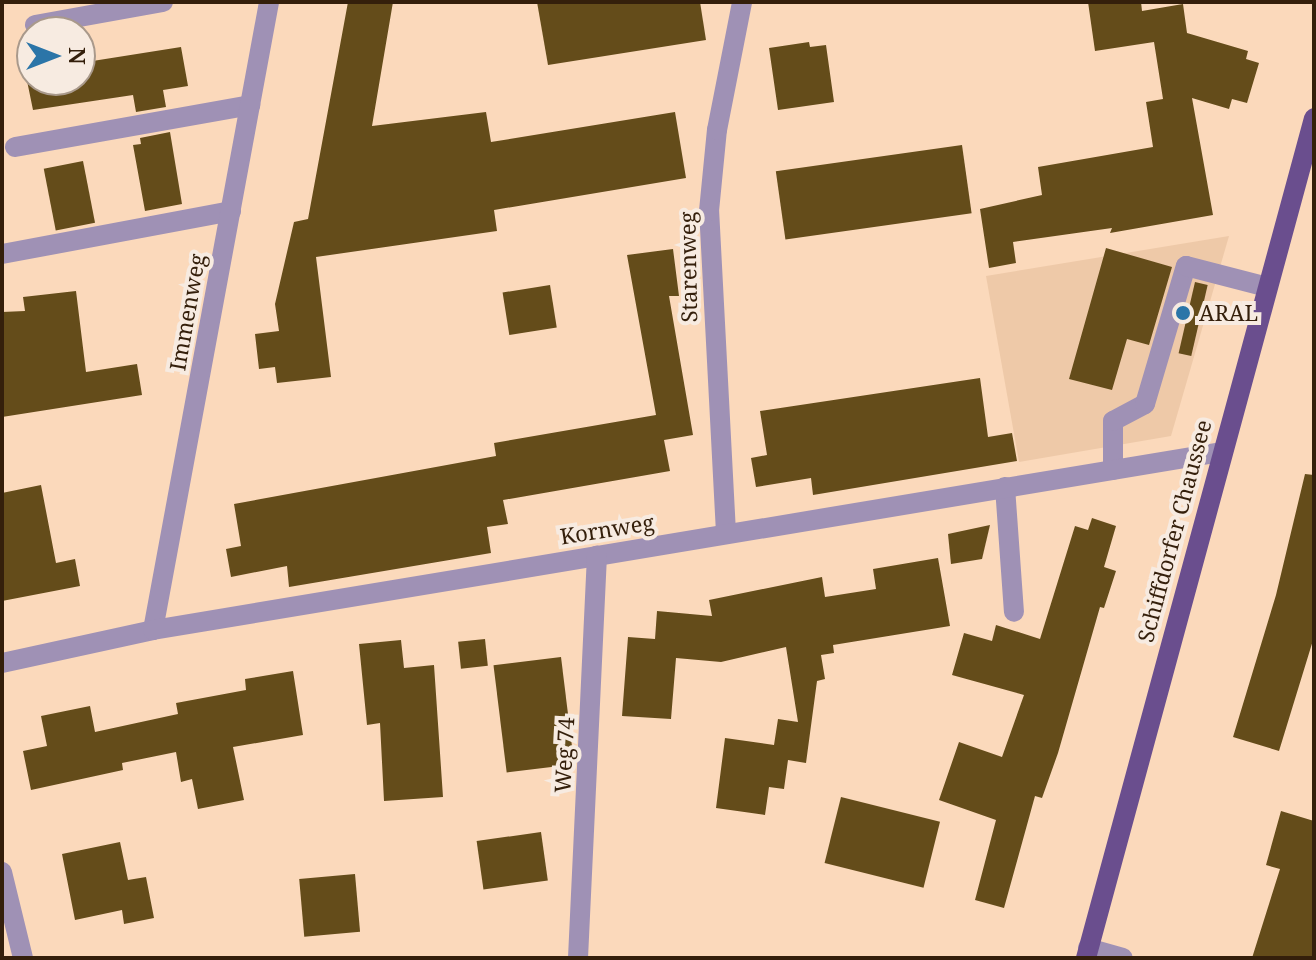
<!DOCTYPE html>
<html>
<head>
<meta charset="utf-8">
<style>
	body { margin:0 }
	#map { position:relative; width:1316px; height:960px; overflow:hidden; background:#fbd9bb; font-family:"Noto Serif",serif }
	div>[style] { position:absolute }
	.built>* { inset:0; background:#eec9a8 }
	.building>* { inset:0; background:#644c1a; transform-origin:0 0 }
	.minor>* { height:20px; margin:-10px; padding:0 10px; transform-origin:10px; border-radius:10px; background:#9f91b5 }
	.major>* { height:20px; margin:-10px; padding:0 10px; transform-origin:10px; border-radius:10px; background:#6a4e8e }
	.dots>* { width:22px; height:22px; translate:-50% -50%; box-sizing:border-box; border:4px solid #f7ebe1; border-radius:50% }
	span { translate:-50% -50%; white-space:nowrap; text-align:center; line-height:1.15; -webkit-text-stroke:8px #f7ebe1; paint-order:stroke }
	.street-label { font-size:22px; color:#341f0b }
	.poi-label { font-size:22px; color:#341f0b }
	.left { translate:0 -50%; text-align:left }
	.frame { position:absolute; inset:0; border:4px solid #341f0b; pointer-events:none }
	.north { position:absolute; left:16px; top:16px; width:80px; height:80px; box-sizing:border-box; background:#f7ebe1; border:2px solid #a9998b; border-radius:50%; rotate:90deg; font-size:22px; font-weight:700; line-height:32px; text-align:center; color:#341f0b }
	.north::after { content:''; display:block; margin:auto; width:28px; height:36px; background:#2b75a8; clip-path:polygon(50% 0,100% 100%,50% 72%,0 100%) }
</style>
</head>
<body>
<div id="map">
	<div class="built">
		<i style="clip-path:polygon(1229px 236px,1171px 436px,1019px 462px,986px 276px)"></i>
	</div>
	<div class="building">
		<i style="clip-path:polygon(348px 2px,393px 2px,372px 126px,486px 112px,491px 142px,675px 112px,686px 178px,494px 210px,497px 231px,316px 257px,331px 377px,277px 383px,275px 367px,259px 369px,255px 334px,279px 331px,275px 304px,294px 222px,308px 219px)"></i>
		<i style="clip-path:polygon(537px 2px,700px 2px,706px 40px,548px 65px)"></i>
		<i style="clip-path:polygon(1088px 2px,1141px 2px,1142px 11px,1183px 4px,1187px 33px,1248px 51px,1246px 59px,1259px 63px,1247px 103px,1232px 99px,1229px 109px,1192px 98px,1213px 215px,1110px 233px,1112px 228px,1013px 242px,1016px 263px,989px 268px,980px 209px,1042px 195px,1038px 167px,1153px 147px,1146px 102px,1163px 99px,1154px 42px,1095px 51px)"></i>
		<i style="clip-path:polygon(809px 42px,810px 47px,826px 45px,834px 102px,778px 110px,769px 48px)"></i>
		<i style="clip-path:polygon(181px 47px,188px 86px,163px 90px,166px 107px,136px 112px,133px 95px,33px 110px,25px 71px,32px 70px,32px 80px,80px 80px,80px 63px)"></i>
		<i style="clip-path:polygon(170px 132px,182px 204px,145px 211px,133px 145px,141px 144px,140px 138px)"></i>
		<i style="left:962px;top:145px;width:69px;height:188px;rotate:82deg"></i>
		<i style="left:83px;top:161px;width:63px;height:40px;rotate:79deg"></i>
		<i style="clip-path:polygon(1106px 248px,1172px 267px,1149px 345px,1127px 339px,1112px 390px,1069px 379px)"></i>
		<i style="clip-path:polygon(673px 249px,679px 296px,669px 296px,693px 435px,664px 440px,670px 471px,503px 500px,508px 524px,487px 527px,491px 553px,289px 587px,287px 566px,231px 577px,226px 549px,241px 546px,234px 504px,496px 456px,494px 443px,656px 415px,627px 255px)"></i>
		<i style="left:1195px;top:282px;width:13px;height:73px;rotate:13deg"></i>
		<i style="left:550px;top:285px;width:43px;height:48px;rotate:81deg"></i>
		<i style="clip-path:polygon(76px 291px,86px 372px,137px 364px,142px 395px,2px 417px,2px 312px,25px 311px,23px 297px)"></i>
		<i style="clip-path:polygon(980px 378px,988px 437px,1012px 433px,1017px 461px,813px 495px,811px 478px,756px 487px,751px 458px,767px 455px,760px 411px)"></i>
		<i style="clip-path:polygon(1305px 474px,1314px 475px,1314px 637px,1279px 751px,1233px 737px,1276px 595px)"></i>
		<i style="clip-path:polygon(41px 485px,56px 563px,75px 559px,80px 586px,2px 601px,2px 493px)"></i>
		<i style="clip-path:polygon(1092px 518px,1116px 526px,1104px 567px,1116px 571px,1104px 608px,1100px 607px,1058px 753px,1042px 798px,1035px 796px,1004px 908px,975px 900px,996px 820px,939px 800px,959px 742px,1002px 757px,1024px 695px,952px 675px,964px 633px,992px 641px,996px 625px,1040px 639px,1075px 526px,1088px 530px)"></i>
		<i style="clip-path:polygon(990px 525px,982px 559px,951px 564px,948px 534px)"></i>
		<i style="clip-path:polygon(938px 558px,950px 626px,833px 645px,834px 653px,821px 655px,825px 679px,817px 681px,806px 763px,788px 760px,784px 789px,769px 787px,765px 815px,716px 808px,725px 738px,774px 745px,778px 719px,798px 722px,786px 647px,721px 662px,676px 658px,671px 719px,622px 716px,628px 637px,655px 639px,657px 611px,712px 616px,709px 600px,822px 577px,825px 597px,876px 589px,873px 569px)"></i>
		<i style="left:485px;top:639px;width:27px;height:27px;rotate:84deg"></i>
		<i style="clip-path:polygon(401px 640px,404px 668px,434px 665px,443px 797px,384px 801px,380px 723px,367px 725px,359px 644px)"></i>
		<i style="left:561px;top:657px;width:108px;height:68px;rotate:83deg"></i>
		<i style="clip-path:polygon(293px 671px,303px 735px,233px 747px,244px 800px,198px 809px,192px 779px,181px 782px,176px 752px,122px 763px,123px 770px,31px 790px,23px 751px,47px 746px,41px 716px,90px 706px,95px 732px,178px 714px,176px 703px,246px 690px,245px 679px)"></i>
		<i style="left:841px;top:797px;width:102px;height:68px;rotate:14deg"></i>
		<i style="clip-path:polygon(1281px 811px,1314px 821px,1314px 958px,1252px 958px,1280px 869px,1266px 865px)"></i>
		<i style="left:541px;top:832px;width:49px;height:65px;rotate:82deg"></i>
		<i style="clip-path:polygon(120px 842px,128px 880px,146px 877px,154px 918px,124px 924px,122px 910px,75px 920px,62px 854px)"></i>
		<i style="left:355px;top:874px;width:58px;height:56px;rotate:85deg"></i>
	</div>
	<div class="minor">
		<i style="left:35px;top:25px;width:130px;rotate:-10.2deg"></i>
		<i style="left:15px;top:147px;width:239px;rotate:-10.1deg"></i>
		<i style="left:2px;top:254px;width:233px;rotate:-10.6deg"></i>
		<i style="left:1113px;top:470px;width:49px;rotate:-90deg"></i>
		<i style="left:1113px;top:421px;width:36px;rotate:-28deg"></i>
		<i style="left:1145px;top:404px;width:144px;rotate:-73.5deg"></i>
		<i style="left:1186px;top:266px;width:84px;rotate:14.5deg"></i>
		<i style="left:1005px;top:487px;width:125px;rotate:85.9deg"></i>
		<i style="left:726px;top:533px;width:322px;rotate:-93deg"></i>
		<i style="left:709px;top:211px;width:81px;rotate:-84.4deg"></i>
		<i style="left:717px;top:130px;width:130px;rotate:-78.9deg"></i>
		<i style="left:153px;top:630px;width:639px;rotate:-79.53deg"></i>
		<i style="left:2px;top:663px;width:155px;rotate:-12.3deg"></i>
		<i style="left:153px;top:630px;width:1083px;rotate:-9.46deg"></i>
		<i style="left:2px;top:872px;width:89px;rotate:76.3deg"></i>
		<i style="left:1088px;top:948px;width:36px;rotate:16deg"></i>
		<i style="left:578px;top:958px;width:403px;rotate:-87.3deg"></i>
	</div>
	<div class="major">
		<i style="left:1086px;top:958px;width:870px;rotate:-74.81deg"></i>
	</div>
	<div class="dots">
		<i style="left:1183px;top:313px;background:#2b75a8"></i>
	</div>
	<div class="street-label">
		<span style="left:688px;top:267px;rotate:-91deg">Starenweg</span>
		<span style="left:187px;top:312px;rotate:-80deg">Immenweg</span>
		<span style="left:607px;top:529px;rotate:-9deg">Kornweg</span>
		<span style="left:1174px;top:531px;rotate:-75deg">Schiffdorfer Chaussee</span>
		<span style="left:564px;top:755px;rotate:-87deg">Weg 74</span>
	</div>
	<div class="poi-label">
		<span class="left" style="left:1199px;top:313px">ARAL</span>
	</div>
	<div class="frame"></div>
	<div class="north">N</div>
</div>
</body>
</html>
